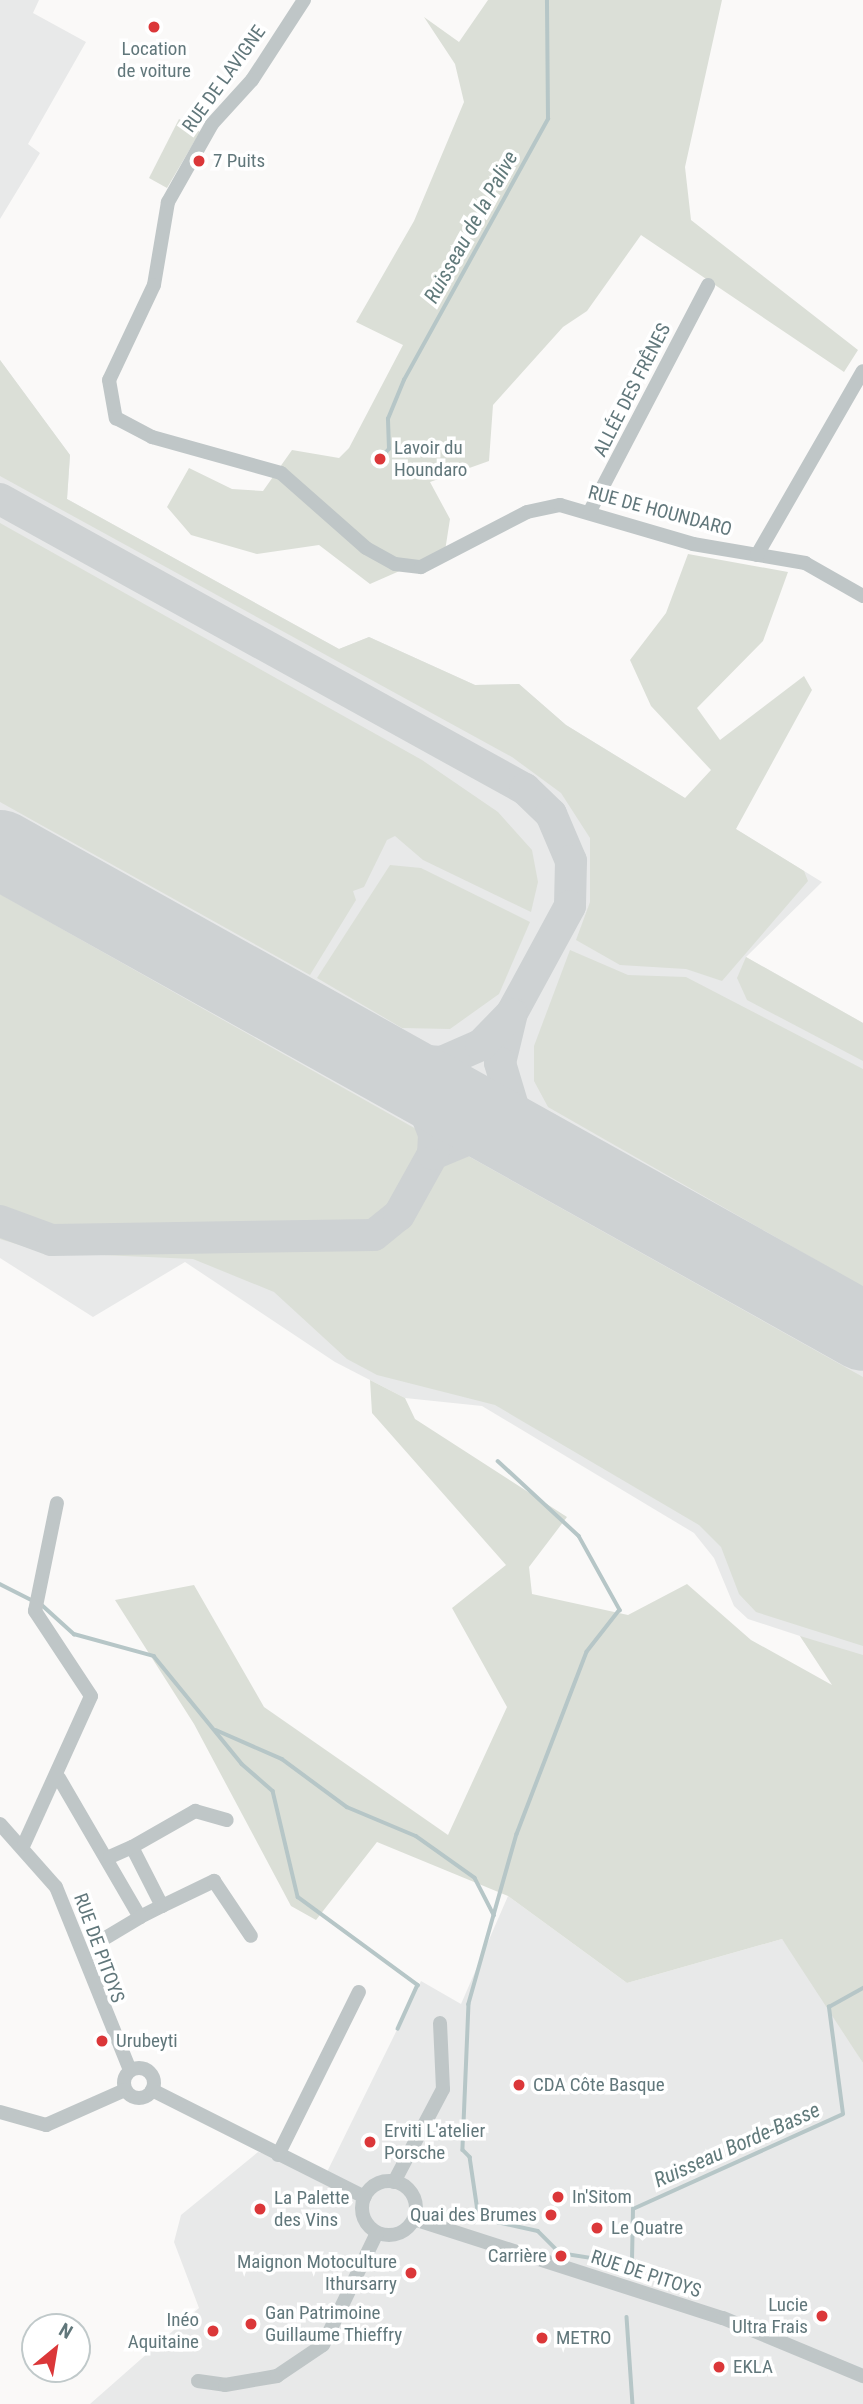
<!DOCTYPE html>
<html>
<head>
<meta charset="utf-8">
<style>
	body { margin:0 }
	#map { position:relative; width:863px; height:2404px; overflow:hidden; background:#faf9f8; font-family:"Roboto Condensed",sans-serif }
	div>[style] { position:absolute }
	.built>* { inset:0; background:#e8e9e9 }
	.green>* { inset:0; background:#dbdfd7 }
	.stream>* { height:3.5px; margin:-1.75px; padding:0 1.75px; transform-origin:1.75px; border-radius:1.75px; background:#b6c6c7 }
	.taxiway>* { height:32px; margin:-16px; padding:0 16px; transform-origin:16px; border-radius:16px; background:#ced2d3 }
	.runway>* { height:79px; margin:-39.5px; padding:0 39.5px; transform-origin:39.5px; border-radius:39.5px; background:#ced2d3 }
	.minor>* { height:14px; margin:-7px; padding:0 7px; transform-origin:7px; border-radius:7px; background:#bfc6c7 }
	.minor>.ring { margin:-7px; padding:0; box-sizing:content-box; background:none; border:14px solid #bfc6c7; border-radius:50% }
	.dots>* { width:19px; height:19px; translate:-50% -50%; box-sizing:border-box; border:4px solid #fff; border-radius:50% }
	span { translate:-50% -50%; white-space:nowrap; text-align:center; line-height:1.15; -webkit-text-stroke:7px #fff; paint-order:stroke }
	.poi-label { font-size:19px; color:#61777b }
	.left { translate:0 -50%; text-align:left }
	.right { translate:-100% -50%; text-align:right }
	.street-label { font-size:19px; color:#61777b }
	.water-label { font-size:21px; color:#617a7b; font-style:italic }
	.north { position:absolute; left:21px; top:2313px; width:70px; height:70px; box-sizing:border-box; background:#fff; border:2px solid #c0c9ca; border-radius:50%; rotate:30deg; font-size:19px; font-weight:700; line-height:28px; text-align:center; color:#61777b }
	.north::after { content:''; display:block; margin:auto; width:24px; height:32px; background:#db3739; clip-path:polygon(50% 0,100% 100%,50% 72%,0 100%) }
</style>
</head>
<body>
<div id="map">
	<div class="built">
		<i style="clip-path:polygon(0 0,39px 0,33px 13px,86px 42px,28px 144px,40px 153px,0 219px)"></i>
		<i style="clip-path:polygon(0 360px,70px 455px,67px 499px,339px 649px,369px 637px,475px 685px,519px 684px,566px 725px,822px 882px,746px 957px,863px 1023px,863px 1701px,834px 1686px,800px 1636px,748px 1619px,734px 1606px,714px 1558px,694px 1533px,482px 1406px,405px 1398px,335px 1362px,185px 1262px,93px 1317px,0 1258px)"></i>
		<i style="clip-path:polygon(508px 1896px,627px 1983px,782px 1939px,820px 1991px,863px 2063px,863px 2404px,90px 2404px,199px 2308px,174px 2242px,181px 2215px,258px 2152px,327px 2172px,421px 1981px,461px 2004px)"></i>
	</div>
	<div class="green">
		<i style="clip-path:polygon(488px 0,722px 0,685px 167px,691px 220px,858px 350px,844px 372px,641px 235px,587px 311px,563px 327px,493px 405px,489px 461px,430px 482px,450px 519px,445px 551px,370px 584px,319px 545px,257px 554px,191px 535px,167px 507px,189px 468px,232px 489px,263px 491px,292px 450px,339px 458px,349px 448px,403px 345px,356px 322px,414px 221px,464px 102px,455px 64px,424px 17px,459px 42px)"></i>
		<i style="clip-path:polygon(179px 119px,200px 132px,167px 188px,149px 178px)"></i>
		<i style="clip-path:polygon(0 360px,70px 455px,67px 499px,339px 649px,369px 637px,475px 685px,519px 684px,566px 725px,685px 798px,711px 770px,651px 706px,630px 660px,666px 613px,688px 554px,788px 572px,763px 641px,697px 708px,720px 740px,804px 676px,812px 690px,736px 829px,804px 871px,808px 881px,722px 981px,686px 969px,620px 965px,576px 940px,590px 902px,590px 838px,561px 793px,512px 757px,0 476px)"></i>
		<i style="clip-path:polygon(0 523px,422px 760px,498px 812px,532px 850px,538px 882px,531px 912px,423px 860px,395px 836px,387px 840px,364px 887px,353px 891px,356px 900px,310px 975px,0 802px)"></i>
		<i style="clip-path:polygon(390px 865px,421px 868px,530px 922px,499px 994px,450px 1029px,402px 1028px,317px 978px)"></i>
		<i style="clip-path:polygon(0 894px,425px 1134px,421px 1165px,391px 1216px,380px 1227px,352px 1231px,54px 1234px,0 1214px)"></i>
		<i style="clip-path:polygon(570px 950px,628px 975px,686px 977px,863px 1069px,863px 1287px,548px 1107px,534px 1081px,534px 1046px)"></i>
		<i style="clip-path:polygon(746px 957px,863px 1023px,863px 1061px,747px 1000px,737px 978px)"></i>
		<i style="clip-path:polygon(451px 1154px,468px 1156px,863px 1377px,863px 1646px,756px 1612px,739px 1594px,721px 1547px,699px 1525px,495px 1405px,377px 1375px,347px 1359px,274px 1292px,193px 1259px,79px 1254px,71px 1246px,376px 1241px,400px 1225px,436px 1163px)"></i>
		<i style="clip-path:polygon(0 1228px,24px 1241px,43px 1245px,39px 1251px,0 1239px)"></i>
		<i style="clip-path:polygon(370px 1380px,405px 1398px,415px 1419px,567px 1517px,529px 1567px,532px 1594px,628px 1615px,687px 1584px,751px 1640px,832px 1685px,800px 1636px,863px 1655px,863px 2063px,782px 1939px,627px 1983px,508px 1896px,377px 1842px,316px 1920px,291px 1906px,194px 1724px,115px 1600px,194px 1585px,264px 1707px,448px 1835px,507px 1707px,452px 1608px,506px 1565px,372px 1413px)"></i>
	</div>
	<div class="stream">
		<i style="left:380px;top:459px;width:13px;rotate:-48deg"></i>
		<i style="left:389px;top:449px;width:30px;rotate:-92deg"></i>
		<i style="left:388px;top:419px;width:42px;rotate:-67.7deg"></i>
		<i style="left:404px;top:380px;width:298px;rotate:-61.1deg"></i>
		<i style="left:548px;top:119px;width:119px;rotate:-90.5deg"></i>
		<i style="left:498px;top:1461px;width:110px;rotate:42.8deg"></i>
		<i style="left:579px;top:1536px;width:85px;rotate:61deg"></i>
		<i style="left:620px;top:1610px;width:53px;rotate:128.2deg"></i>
		<i style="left:587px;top:1652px;width:195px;rotate:111deg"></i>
		<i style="left:517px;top:1834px;width:177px;rotate:105.8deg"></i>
		<i style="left:469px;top:2004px;width:146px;rotate:92.4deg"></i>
		<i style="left:463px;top:2150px;width:10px;rotate:45deg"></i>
		<i style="left:470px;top:2157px;width:62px;rotate:81.6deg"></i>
		<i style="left:479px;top:2218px;width:60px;rotate:12.4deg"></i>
		<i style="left:538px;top:2231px;width:31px;rotate:45deg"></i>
		<i style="left:560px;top:2253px;width:45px;rotate:9deg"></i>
		<i style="left:0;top:1584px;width:36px;rotate:27deg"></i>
		<i style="left:41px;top:1604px;width:45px;rotate:42.3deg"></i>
		<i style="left:74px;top:1634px;width:83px;rotate:15.4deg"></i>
		<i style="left:154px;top:1656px;width:139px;rotate:50.8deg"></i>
		<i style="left:242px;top:1764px;width:41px;rotate:41.1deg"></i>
		<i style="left:273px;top:1791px;width:109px;rotate:76.7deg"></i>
		<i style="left:298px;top:1897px;width:149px;rotate:36.3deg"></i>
		<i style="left:418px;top:1985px;width:48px;rotate:114.4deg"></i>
		<i style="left:216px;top:1730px;width:72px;rotate:23.7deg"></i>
		<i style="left:282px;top:1759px;width:81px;rotate:36.4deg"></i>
		<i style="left:347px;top:1807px;width:75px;rotate:22.8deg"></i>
		<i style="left:416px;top:1836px;width:72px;rotate:35.4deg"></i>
		<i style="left:475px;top:1878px;width:42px;rotate:62.8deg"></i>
		<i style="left:632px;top:2261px;width:52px;rotate:-88.9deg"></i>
		<i style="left:633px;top:2209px;width:230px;rotate:-24.3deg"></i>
		<i style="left:843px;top:2114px;width:108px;rotate:-97.5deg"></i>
		<i style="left:829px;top:2007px;width:39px;rotate:-29deg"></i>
		<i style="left:627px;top:2317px;width:87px;rotate:86.1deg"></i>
	</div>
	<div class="taxiway">
		<i style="left:0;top:499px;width:600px;rotate:28.92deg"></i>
		<i style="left:525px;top:789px;width:36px;rotate:44deg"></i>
		<i style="left:551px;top:814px;width:51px;rotate:66.9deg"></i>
		<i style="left:571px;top:861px;width:45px;rotate:91.3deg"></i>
		<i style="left:570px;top:906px;width:122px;rotate:118.5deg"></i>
		<i style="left:512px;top:1013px;width:51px;rotate:103.5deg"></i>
		<i style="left:500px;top:1063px;width:63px;rotate:73.3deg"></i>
		<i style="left:518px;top:1123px;width:53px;rotate:44.2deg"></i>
		<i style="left:381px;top:1058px;width:61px;rotate:3.8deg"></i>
		<i style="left:442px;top:1062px;width:43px;rotate:-23.6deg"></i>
		<i style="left:481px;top:1045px;width:43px;rotate:-45.9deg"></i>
		<i style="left:433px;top:1154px;width:52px;rotate:-22.6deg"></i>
		<i style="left:481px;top:1134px;width:61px;rotate:17.2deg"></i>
		<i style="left:0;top:1221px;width:55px;rotate:20.1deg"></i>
		<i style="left:52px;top:1240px;width:322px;rotate:-0.9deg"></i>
		<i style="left:374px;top:1235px;width:32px;rotate:-39deg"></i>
		<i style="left:399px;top:1215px;width:70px;rotate:-60.9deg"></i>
		<i style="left:433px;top:1154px;width:20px;rotate:-87deg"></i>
		<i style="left:434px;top:1134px;width:49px;rotate:-111.4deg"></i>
		<i style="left:416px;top:1088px;width:46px;rotate:-143.9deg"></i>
	</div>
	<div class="runway">
		<i style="left:0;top:849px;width:988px;rotate:29.18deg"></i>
	</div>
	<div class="minor">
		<i style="left:304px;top:0;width:95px;rotate:123deg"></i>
		<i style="left:252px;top:80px;width:59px;rotate:132.3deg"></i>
		<i style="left:212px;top:124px;width:90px;rotate:119.4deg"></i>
		<i style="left:168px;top:202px;width:84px;rotate:99.6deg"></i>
		<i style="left:154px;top:285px;width:105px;rotate:115.3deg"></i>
		<i style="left:109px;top:380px;width:39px;rotate:80deg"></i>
		<i style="left:116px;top:418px;width:41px;rotate:27.8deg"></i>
		<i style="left:152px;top:437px;width:134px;rotate:15.6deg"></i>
		<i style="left:281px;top:473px;width:113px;rotate:41.4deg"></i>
		<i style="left:366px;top:548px;width:33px;rotate:29deg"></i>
		<i style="left:395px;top:564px;width:26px;rotate:7deg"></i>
		<i style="left:421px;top:567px;width:119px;rotate:-27.4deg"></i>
		<i style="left:527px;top:512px;width:34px;rotate:-12deg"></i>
		<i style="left:560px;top:505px;width:139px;rotate:16.3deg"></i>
		<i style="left:693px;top:544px;width:114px;rotate:9.6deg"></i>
		<i style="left:805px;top:563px;width:67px;rotate:29.6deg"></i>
		<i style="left:590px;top:511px;width:255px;rotate:-62.4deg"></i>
		<i style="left:757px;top:555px;width:212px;rotate:-60.1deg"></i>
		<i style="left:59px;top:1778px;width:161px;rotate:59.8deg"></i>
		<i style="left:140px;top:1917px;width:25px;rotate:-27deg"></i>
		<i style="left:162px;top:1906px;width:66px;rotate:-117deg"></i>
		<i style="left:132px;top:1847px;width:24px;rotate:156deg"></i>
		<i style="left:0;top:1824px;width:84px;rotate:48.4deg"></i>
		<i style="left:56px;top:1887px;width:197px;rotate:68deg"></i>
		<i style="left:24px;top:1844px;width:162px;rotate:-65.6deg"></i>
		<i style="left:91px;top:1696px;width:102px;rotate:-123.4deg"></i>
		<i style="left:35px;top:1611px;width:110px;rotate:-78.5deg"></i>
		<i style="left:132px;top:1847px;width:73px;rotate:-29.7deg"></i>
		<i style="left:195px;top:1811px;width:33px;rotate:16deg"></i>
		<i style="left:162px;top:1906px;width:58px;rotate:-25.7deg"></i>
		<i style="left:214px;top:1881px;width:66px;rotate:56.1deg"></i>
		<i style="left:107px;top:1937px;width:39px;rotate:-31deg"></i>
		<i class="ring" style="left:124px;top:2068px;width:16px;height:16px"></i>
		<i style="left:152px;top:2090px;width:238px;rotate:26.7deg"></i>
		<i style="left:0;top:2112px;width:48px;rotate:15.8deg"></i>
		<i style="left:46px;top:2125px;width:86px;rotate:-23.9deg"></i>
		<i style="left:278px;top:2155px;width:182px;rotate:-63.6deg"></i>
		<i class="ring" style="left:362px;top:2181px;width:40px;height:40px"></i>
		<i style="left:394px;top:2182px;width:105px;rotate:-62.2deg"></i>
		<i style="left:443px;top:2089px;width:66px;rotate:-92.6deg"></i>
		<i style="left:414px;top:2219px;width:324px;rotate:17.8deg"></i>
		<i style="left:723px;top:2318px;width:152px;rotate:22.5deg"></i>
		<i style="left:198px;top:2381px;width:27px;rotate:8deg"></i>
		<i style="left:225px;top:2385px;width:53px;rotate:-9.8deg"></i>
		<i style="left:277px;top:2376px;width:55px;rotate:-34deg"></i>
		<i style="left:323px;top:2345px;width:124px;rotate:-64.3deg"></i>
	</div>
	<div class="dots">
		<i style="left:154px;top:27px;background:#db3739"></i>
		<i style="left:199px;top:161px;background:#db3739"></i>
		<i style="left:380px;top:459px;background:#db3739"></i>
		<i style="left:102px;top:2041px;background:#db3739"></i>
		<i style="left:519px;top:2085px;background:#db3739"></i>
		<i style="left:370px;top:2142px;background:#db3739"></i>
		<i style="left:558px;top:2197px;background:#db3739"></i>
		<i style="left:260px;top:2209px;background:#db3739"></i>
		<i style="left:551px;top:2215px;background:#db3739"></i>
		<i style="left:597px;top:2228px;background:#db3739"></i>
		<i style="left:561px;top:2256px;background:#db3739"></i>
		<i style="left:411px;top:2273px;background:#db3739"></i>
		<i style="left:822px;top:2316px;background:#db3739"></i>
		<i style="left:251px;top:2324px;background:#db3739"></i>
		<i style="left:213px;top:2331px;background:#db3739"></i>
		<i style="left:542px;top:2338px;background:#db3739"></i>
		<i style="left:719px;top:2367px;background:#db3739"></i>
	</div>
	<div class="poi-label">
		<span style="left:154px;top:60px">Location<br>de voiture</span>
		<span class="left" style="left:213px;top:161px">7 Puits</span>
		<span class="left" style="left:394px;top:459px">Lavoir du<br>Houndaro</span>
		<span class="left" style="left:116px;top:2041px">Urubeyti</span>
		<span class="left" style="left:533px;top:2085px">CDA Côte Basque</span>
		<span class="left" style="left:384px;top:2142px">Erviti L'atelier<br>Porsche</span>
		<span class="left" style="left:572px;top:2197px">In'Sitom</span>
		<span class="left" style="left:274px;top:2209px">La Palette<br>des Vins</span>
		<span class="right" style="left:537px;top:2215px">Quai des Brumes</span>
		<span class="left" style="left:611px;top:2228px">Le Quatre</span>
		<span class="right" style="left:547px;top:2256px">Carrière</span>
		<span class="right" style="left:397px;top:2273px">Maignon Motoculture<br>Ithursarry</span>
		<span class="right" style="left:808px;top:2316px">Lucie<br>Ultra Frais</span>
		<span class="left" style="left:265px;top:2324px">Gan Patrimoine<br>Guillaume Thieffry</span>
		<span class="right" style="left:199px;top:2331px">Inéo<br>Aquitaine</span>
		<span class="left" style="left:556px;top:2338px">METRO</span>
		<span class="left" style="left:733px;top:2367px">EKLA</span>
	</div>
	<div class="street-label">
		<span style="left:224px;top:79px;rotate:-54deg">RUE DE LAVIGNE</span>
		<span style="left:632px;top:390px;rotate:-63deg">ALLÉE DES FRÊNES</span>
		<span style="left:660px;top:511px;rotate:15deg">RUE DE HOUNDARO</span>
		<span style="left:99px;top:1948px;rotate:70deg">RUE DE PITOYS</span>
		<span style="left:646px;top:2274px;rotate:18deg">RUE DE PITOYS</span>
	</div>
	<div class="water-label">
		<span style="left:471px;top:227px;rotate:-61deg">Ruisseau de la Palive</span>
		<span style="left:737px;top:2145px;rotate:-24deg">Ruisseau Borde-Basse</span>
	</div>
	<div class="north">N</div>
</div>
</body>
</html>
